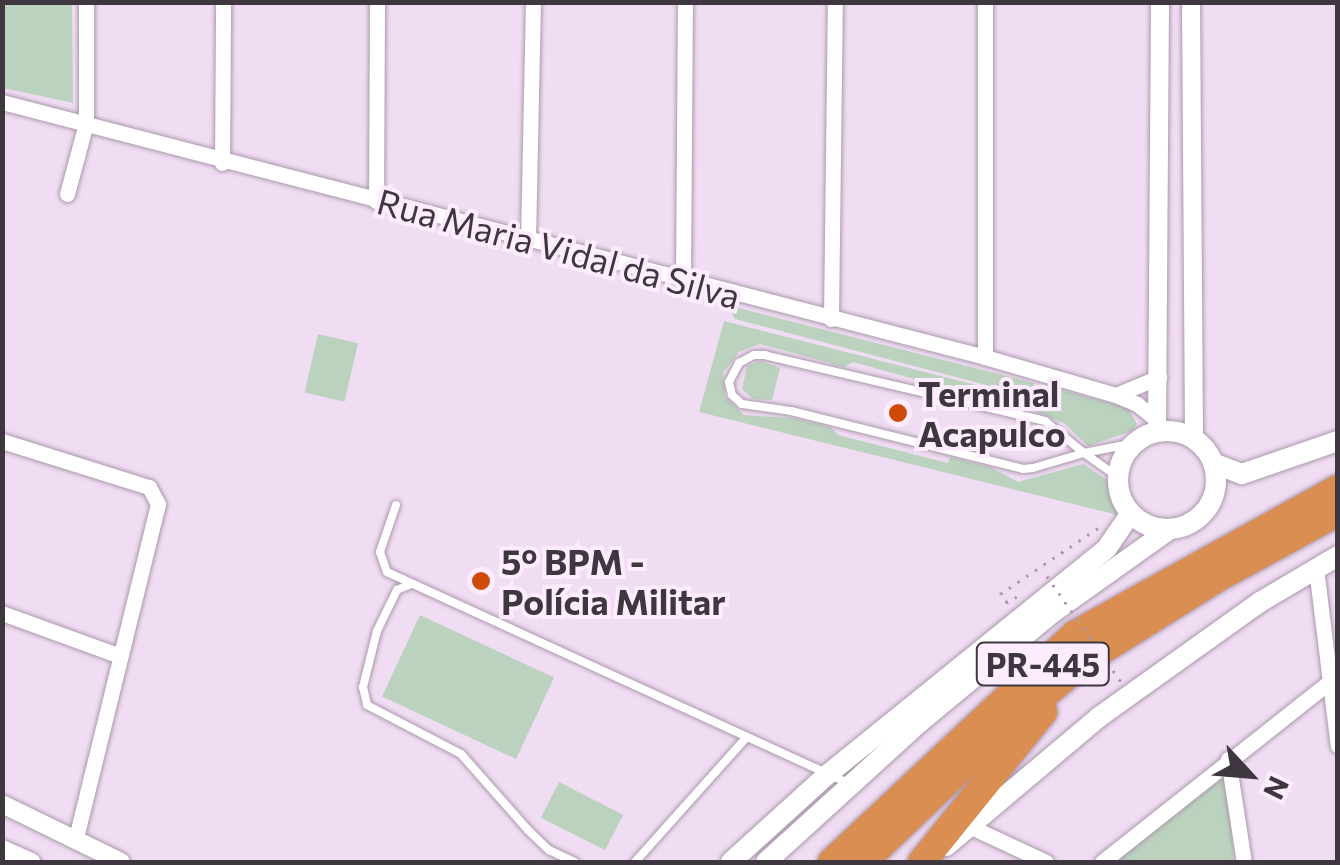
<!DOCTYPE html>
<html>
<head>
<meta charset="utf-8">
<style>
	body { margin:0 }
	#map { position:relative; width:1340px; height:865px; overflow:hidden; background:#f1ddf3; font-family:Commissioner,sans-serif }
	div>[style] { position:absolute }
	.green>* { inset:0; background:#bbd3be; transform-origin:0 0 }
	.path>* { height:2.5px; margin-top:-1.25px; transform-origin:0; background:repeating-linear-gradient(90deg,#a99aab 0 2.5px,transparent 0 10.5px) }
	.roads { filter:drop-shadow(0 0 2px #ab98ad) drop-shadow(0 0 2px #ab98ad) }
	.service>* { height:8px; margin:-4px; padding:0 4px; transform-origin:4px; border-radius:4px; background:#fff }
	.minor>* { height:15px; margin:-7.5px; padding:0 7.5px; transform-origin:7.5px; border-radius:7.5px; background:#fff }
	.tertiary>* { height:18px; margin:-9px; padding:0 9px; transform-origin:9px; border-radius:9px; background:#fff }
	.secondary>* { height:20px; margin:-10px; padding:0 10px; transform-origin:10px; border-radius:10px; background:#fff }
	.secondary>.ring { margin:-10px; padding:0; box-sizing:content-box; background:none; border:20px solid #fff; border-radius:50% }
	.motorway>* { height:28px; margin:-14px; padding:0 14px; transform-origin:14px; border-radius:14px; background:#da8e52 }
	.path-bridge>* { height:2.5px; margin-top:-1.25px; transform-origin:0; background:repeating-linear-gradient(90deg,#a99aab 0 2.5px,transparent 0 10.5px) }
	.dots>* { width:28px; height:28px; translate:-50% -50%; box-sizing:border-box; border:5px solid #fcecfe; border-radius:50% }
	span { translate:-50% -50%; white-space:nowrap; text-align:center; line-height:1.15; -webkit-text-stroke:8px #fcecfe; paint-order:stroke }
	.shield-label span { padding:2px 8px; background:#fcecfe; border:2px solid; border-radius:8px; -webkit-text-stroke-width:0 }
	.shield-label { font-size:32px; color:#3f3740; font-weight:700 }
	.street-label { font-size:35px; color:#3f3740 }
	.poi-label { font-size:35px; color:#3f3740; font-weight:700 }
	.left { translate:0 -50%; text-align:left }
	.frame { position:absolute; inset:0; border:5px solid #3f3740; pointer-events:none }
	.north { position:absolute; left:1200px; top:725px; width:100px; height:100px; -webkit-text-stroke:8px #fcecfe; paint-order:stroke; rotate:116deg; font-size:28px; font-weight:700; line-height:40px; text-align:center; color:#3f3740 }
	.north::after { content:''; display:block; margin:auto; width:35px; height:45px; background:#3f3740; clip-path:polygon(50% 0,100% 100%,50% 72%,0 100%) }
</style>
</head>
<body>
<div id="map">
	<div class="green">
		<i style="clip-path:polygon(72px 3px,73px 103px,3px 88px,3px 3px)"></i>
		<i style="clip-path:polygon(727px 305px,1034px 383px,1032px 410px,996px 402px,990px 386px,735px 319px)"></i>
		<i style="clip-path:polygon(724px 321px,988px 388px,993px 401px,853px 362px,844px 367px,760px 344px,739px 352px,723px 373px,725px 396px,744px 415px,792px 418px,831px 427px,838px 435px,948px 463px,950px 457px,990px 467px,1018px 482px,1083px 464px,1130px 495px,1129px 506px,1118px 515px,699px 412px)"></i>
		<i style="left:318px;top:334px;width:41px;height:60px;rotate:13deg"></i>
		<i style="clip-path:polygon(761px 361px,780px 368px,772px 400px,753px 399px,742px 389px,747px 366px)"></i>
		<i style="clip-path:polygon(1043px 385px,1128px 408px,1137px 424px,1132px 431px,1088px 446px,1064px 423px,1036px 412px)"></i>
		<i style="left:420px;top:615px;width:148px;height:90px;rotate:25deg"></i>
		<i style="clip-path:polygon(1220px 772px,1227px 778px,1234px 862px,1110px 862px)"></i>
		<i style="left:559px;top:782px;width:72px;height:40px;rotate:27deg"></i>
	</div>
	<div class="path">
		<i style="left:1017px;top:597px;width:12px;rotate:149deg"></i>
		<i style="left:1007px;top:603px;width:11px;rotate:-128deg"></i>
		<i style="left:1000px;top:594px;width:118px;rotate:-34deg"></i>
	</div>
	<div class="roads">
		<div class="service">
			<i style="left:1118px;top:477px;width:42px;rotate:-144.8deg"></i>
			<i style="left:1084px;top:453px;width:50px;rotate:-140.6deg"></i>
			<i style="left:1045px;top:421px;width:8px;rotate:-166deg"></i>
			<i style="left:1037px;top:419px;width:279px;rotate:-166.8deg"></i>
			<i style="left:765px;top:355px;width:11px;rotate:180deg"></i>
			<i style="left:754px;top:355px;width:17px;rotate:152deg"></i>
			<i style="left:739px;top:363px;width:21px;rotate:118deg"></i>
			<i style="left:729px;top:382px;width:13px;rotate:77deg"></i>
			<i style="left:732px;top:395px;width:13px;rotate:42deg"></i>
			<i style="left:742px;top:404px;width:49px;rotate:8.1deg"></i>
			<i style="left:791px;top:411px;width:239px;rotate:14deg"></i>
			<i style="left:1023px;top:469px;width:10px;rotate:-6deg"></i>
			<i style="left:1033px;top:468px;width:53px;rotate:-16.4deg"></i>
			<i style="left:1084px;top:453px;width:52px;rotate:-11.1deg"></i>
			<i style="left:396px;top:505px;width:50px;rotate:108.8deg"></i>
			<i style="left:380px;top:552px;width:21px;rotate:71deg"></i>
			<i style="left:387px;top:572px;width:509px;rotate:24.6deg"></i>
			<i style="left:411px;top:584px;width:15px;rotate:157deg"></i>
			<i style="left:397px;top:590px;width:46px;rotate:116deg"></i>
			<i style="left:377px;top:631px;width:58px;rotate:104deg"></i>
			<i style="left:363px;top:687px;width:18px;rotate:77deg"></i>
			<i style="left:367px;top:705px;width:106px;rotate:27.5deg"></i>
			<i style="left:461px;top:754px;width:101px;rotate:48.6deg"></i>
			<i style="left:528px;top:830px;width:29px;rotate:44deg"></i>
			<i style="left:549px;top:850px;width:29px;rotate:25deg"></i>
			<i style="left:635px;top:862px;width:165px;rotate:-48.2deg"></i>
		</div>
		<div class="minor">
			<i style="left:2px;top:102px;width:1016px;rotate:14.54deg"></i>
			<i style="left:985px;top:357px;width:136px;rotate:16.2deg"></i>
			<i style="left:1116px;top:395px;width:23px;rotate:23deg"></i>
			<i style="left:1137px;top:404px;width:27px;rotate:39deg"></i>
			<i style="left:222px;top:163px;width:161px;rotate:-89.6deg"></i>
			<i style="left:67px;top:194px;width:73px;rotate:-75deg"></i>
			<i style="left:86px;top:123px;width:121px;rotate:-90deg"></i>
			<i style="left:376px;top:201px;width:199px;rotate:-89.7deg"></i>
			<i style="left:528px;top:239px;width:237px;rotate:-88.8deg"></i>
			<i style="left:683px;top:280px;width:278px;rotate:-89.6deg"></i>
			<i style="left:831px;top:319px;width:317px;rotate:-89.3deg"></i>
			<i style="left:985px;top:357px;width:355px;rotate:-90deg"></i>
			<i style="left:1116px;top:395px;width:47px;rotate:-22.7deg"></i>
			<i style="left:2px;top:441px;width:154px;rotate:17.4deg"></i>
			<i style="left:149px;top:487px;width:19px;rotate:62deg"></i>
			<i style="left:158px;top:504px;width:345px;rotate:103.8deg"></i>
			<i style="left:1316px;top:568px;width:179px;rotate:83deg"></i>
			<i style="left:2px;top:613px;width:126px;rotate:20deg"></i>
			<i style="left:1228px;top:759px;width:104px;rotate:81.2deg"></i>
			<i style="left:969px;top:826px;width:85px;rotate:25.1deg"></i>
			<i style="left:1102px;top:862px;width:290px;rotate:-38.4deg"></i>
		</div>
		<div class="tertiary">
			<i style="left:1191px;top:2px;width:437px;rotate:89.6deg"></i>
			<i style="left:1157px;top:432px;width:430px;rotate:-89.6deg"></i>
			<i style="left:2px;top:804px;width:132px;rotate:26deg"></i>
			<i style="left:2px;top:849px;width:32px;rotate:24deg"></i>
		</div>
		<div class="secondary">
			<i class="ring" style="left:1118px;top:431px;width:78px;height:78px"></i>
			<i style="left:1213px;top:463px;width:31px;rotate:21deg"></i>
			<i style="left:1242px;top:474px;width:102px;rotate:-19deg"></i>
			<i style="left:946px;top:846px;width:200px;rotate:-40.1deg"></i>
			<i style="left:1099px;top:717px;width:198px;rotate:-35.5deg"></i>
			<i style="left:1260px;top:602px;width:91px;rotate:-30.5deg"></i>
			<i style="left:731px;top:862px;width:130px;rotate:-42.2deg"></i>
			<i style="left:827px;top:775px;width:360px;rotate:-39deg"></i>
			<i style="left:1107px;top:548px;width:42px;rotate:-55.6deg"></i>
			<i style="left:766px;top:862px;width:208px;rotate:-42.3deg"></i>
			<i style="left:920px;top:722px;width:171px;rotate:-39.5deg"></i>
			<i style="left:1052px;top:613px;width:145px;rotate:-35.4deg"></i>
		</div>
		<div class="motorway">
			<i style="left:832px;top:862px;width:334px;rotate:-43.1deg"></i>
			<i style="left:1076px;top:634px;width:299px;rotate:-29deg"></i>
			<i style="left:863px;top:862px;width:190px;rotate:-43.7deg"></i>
			<i style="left:1000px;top:731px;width:112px;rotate:-39.5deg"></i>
			<i style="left:1086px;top:660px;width:155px;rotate:-32deg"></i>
			<i style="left:1217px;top:578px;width:138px;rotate:-28.6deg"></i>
			<i style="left:922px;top:862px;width:193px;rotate:-51.1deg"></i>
		</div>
	</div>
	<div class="path-bridge">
		<i style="left:1047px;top:576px;width:131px;rotate:55deg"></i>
	</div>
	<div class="dots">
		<i style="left:898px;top:413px;background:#cf4a08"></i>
		<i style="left:481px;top:581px;background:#cf4a08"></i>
	</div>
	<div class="shield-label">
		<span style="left:1043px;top:664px">PR-445</span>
	</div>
	<div class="street-label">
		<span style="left:559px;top:248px;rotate:15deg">Rua Maria Vidal da Silva</span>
	</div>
	<div class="poi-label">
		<span class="left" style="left:918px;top:413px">Terminal<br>Acapulco</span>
		<span class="left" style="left:501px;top:581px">5º BPM -<br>Polícia Militar</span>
	</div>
	<div class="frame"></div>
	<div class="north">N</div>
</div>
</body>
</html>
